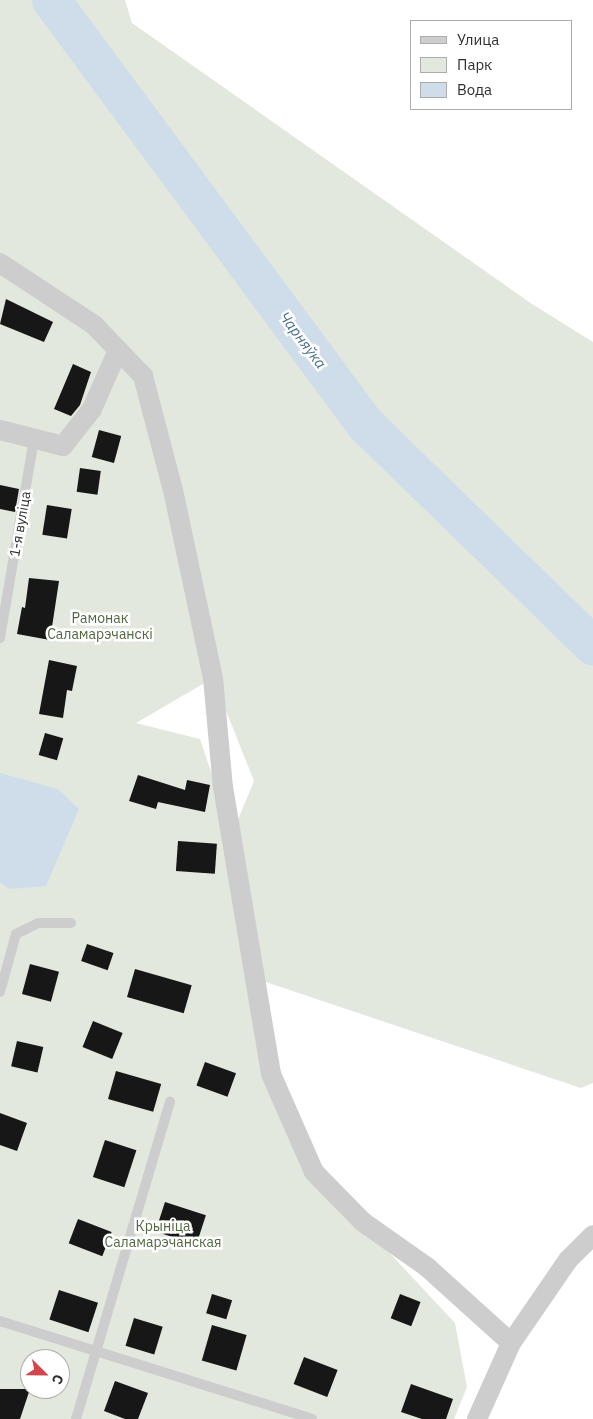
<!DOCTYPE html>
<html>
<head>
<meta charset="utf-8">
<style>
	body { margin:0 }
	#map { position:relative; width:593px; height:1419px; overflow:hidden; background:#fff; font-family:"IBM Plex Sans",sans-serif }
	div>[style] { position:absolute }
	.green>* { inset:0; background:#e2e8dd }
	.water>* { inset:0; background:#cedde9 }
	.river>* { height:39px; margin:-19.5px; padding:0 19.5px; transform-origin:19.5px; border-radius:19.5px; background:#cedde9 }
	.building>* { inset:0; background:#171717; transform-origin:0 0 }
	.lane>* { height:10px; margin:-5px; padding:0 5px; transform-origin:5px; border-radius:5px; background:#cdcdcd }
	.street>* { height:20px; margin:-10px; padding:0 10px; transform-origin:10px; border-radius:10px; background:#cdcdcd }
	span { translate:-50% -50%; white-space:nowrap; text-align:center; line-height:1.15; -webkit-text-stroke:5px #fff; paint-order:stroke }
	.street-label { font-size:14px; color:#303030 }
	.park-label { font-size:14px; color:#526841 }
	.water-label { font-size:15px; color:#466d8a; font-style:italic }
	.legend { position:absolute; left:410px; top:20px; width:162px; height:90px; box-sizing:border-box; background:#fff; border:1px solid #acacac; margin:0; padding:6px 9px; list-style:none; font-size:15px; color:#303030 }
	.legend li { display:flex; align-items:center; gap:10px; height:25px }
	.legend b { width:25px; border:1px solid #acacac }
	.north { position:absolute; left:20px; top:1349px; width:50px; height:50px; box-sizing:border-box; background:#fff; border:1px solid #acacac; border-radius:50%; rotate:113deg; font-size:14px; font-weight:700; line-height:20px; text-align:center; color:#303030 }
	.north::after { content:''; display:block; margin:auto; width:18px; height:22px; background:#d4454a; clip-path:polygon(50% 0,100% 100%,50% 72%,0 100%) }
</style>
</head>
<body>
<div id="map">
	<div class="green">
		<i style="clip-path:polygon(evenodd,0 0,125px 0,132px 23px,532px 304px,593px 342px,593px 1083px,581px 1088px,257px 979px,271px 1074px,314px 1172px,455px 1323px,467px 1387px,454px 1419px,0 1419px,0 0,213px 678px,254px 781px,232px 834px,200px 739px,136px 723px,213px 678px,0 0,30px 1359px,60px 1359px,60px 1389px,30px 1389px,30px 1359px)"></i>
	</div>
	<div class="water">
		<i style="clip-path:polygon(0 773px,58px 789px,79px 809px,46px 886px,10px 889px,0 883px)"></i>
	</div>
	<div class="river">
		<i style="left:51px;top:0;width:528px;rotate:53.48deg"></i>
		<i style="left:365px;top:424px;width:318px;rotate:44.2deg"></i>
	</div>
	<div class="building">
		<i style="clip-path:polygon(6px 299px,53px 322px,44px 342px,0 324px)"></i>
		<i style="clip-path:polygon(73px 364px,91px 372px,80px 405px,71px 416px,54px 409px)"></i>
		<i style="left:99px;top:430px;width:23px;height:28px;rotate:15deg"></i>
		<i style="left:80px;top:468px;width:21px;height:24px;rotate:8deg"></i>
		<i style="clip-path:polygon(0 485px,19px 489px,15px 512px,0 509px)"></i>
		<i style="left:47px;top:505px;width:25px;height:30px;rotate:9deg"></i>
		<i style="clip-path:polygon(29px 578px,59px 581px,50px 640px,17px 634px,22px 607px,25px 608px)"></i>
		<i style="clip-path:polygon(49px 660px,77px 666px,72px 691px,67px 690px,63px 718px,39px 714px)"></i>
		<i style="left:45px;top:733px;width:19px;height:23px;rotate:16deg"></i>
		<i style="clip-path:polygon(138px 775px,185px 790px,187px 780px,210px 785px,205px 812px,158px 802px,156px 809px,129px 801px)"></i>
		<i style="left:178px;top:841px;width:39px;height:30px;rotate:4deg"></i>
		<i style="left:87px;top:944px;width:28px;height:18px;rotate:19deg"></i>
		<i style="left:30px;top:964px;width:30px;height:31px;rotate:15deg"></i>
		<i style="left:135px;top:969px;width:59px;height:29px;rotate:16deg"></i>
		<i style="left:93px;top:1021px;width:32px;height:28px;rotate:22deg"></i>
		<i style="left:17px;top:1041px;width:27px;height:26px;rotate:13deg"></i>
		<i style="left:205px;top:1062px;width:33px;height:25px;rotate:20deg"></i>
		<i style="left:116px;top:1071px;width:47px;height:29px;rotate:16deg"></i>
		<i style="clip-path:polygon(0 1113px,27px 1123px,17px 1151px,0 1145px)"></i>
		<i style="left:105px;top:1140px;width:33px;height:39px;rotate:18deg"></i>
		<i style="left:165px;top:1202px;width:43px;height:31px;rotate:18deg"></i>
		<i style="left:78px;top:1219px;width:36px;height:26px;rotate:21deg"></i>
		<i style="left:59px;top:1290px;width:41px;height:31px;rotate:18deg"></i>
		<i style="left:212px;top:1294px;width:21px;height:20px;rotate:17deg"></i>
		<i style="left:400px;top:1294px;width:22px;height:26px;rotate:21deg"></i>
		<i style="left:134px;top:1318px;width:30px;height:29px;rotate:17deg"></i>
		<i style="left:212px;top:1325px;width:36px;height:37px;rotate:16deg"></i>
		<i style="left:304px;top:1357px;width:36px;height:29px;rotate:21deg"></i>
		<i style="clip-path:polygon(115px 1381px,148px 1393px,138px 1419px,125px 1419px,104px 1411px)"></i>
		<i style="clip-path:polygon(411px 1384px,453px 1399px,446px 1419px,422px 1419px,401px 1412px)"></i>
		<i style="clip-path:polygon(0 1389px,30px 1389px,20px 1419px,0 1419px)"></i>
	</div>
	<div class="lane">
		<i style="left:0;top:638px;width:201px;rotate:-80.3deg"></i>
		<i style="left:0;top:992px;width:60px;rotate:-74.6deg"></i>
		<i style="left:16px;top:934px;width:25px;rotate:-26deg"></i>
		<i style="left:39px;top:923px;width:32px"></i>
		<i style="left:0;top:1321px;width:327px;rotate:17.4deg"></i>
		<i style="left:76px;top:1419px;width:331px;rotate:-73.5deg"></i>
	</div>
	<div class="street">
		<i style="left:0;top:263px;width:113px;rotate:33.4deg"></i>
		<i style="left:94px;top:325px;width:71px;rotate:46.1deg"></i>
		<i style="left:143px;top:376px;width:118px;rotate:75.3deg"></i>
		<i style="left:173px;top:490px;width:192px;rotate:78deg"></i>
		<i style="left:213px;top:678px;width:109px;rotate:84.8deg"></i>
		<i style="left:223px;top:787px;width:291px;rotate:80.5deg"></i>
		<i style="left:271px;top:1074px;width:107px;rotate:66.3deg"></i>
		<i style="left:314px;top:1172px;width:70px;rotate:45.6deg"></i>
		<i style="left:363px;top:1222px;width:78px;rotate:35.1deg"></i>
		<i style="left:427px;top:1267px;width:113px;rotate:42.1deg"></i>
		<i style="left:0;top:430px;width:65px;rotate:14.3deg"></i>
		<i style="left:63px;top:446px;width:47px;rotate:-51.9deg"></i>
		<i style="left:92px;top:409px;width:64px;rotate:-66.2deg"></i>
		<i style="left:477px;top:1419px;width:83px;rotate:-65.9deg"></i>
		<i style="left:511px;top:1343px;width:101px;rotate:-55.5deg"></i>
		<i style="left:568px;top:1260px;width:35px;rotate:-45deg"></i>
	</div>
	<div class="street-label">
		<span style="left:20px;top:524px;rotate:-80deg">1-я вуліца</span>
	</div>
	<div class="park-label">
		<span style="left:100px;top:626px">Рамонак<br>Саламарэчанскі</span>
		<span style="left:163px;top:1234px">Крыніца<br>Саламарэчанская</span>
	</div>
	<div class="water-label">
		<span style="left:303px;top:340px;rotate:53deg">Чарняўка</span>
	</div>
	<ul class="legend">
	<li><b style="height:6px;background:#cdcdcd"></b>Улица</li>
	<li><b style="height:14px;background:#e2e8dd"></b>Парк</li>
	<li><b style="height:14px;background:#cedde9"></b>Вода</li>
	</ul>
	<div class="north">С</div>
</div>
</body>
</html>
